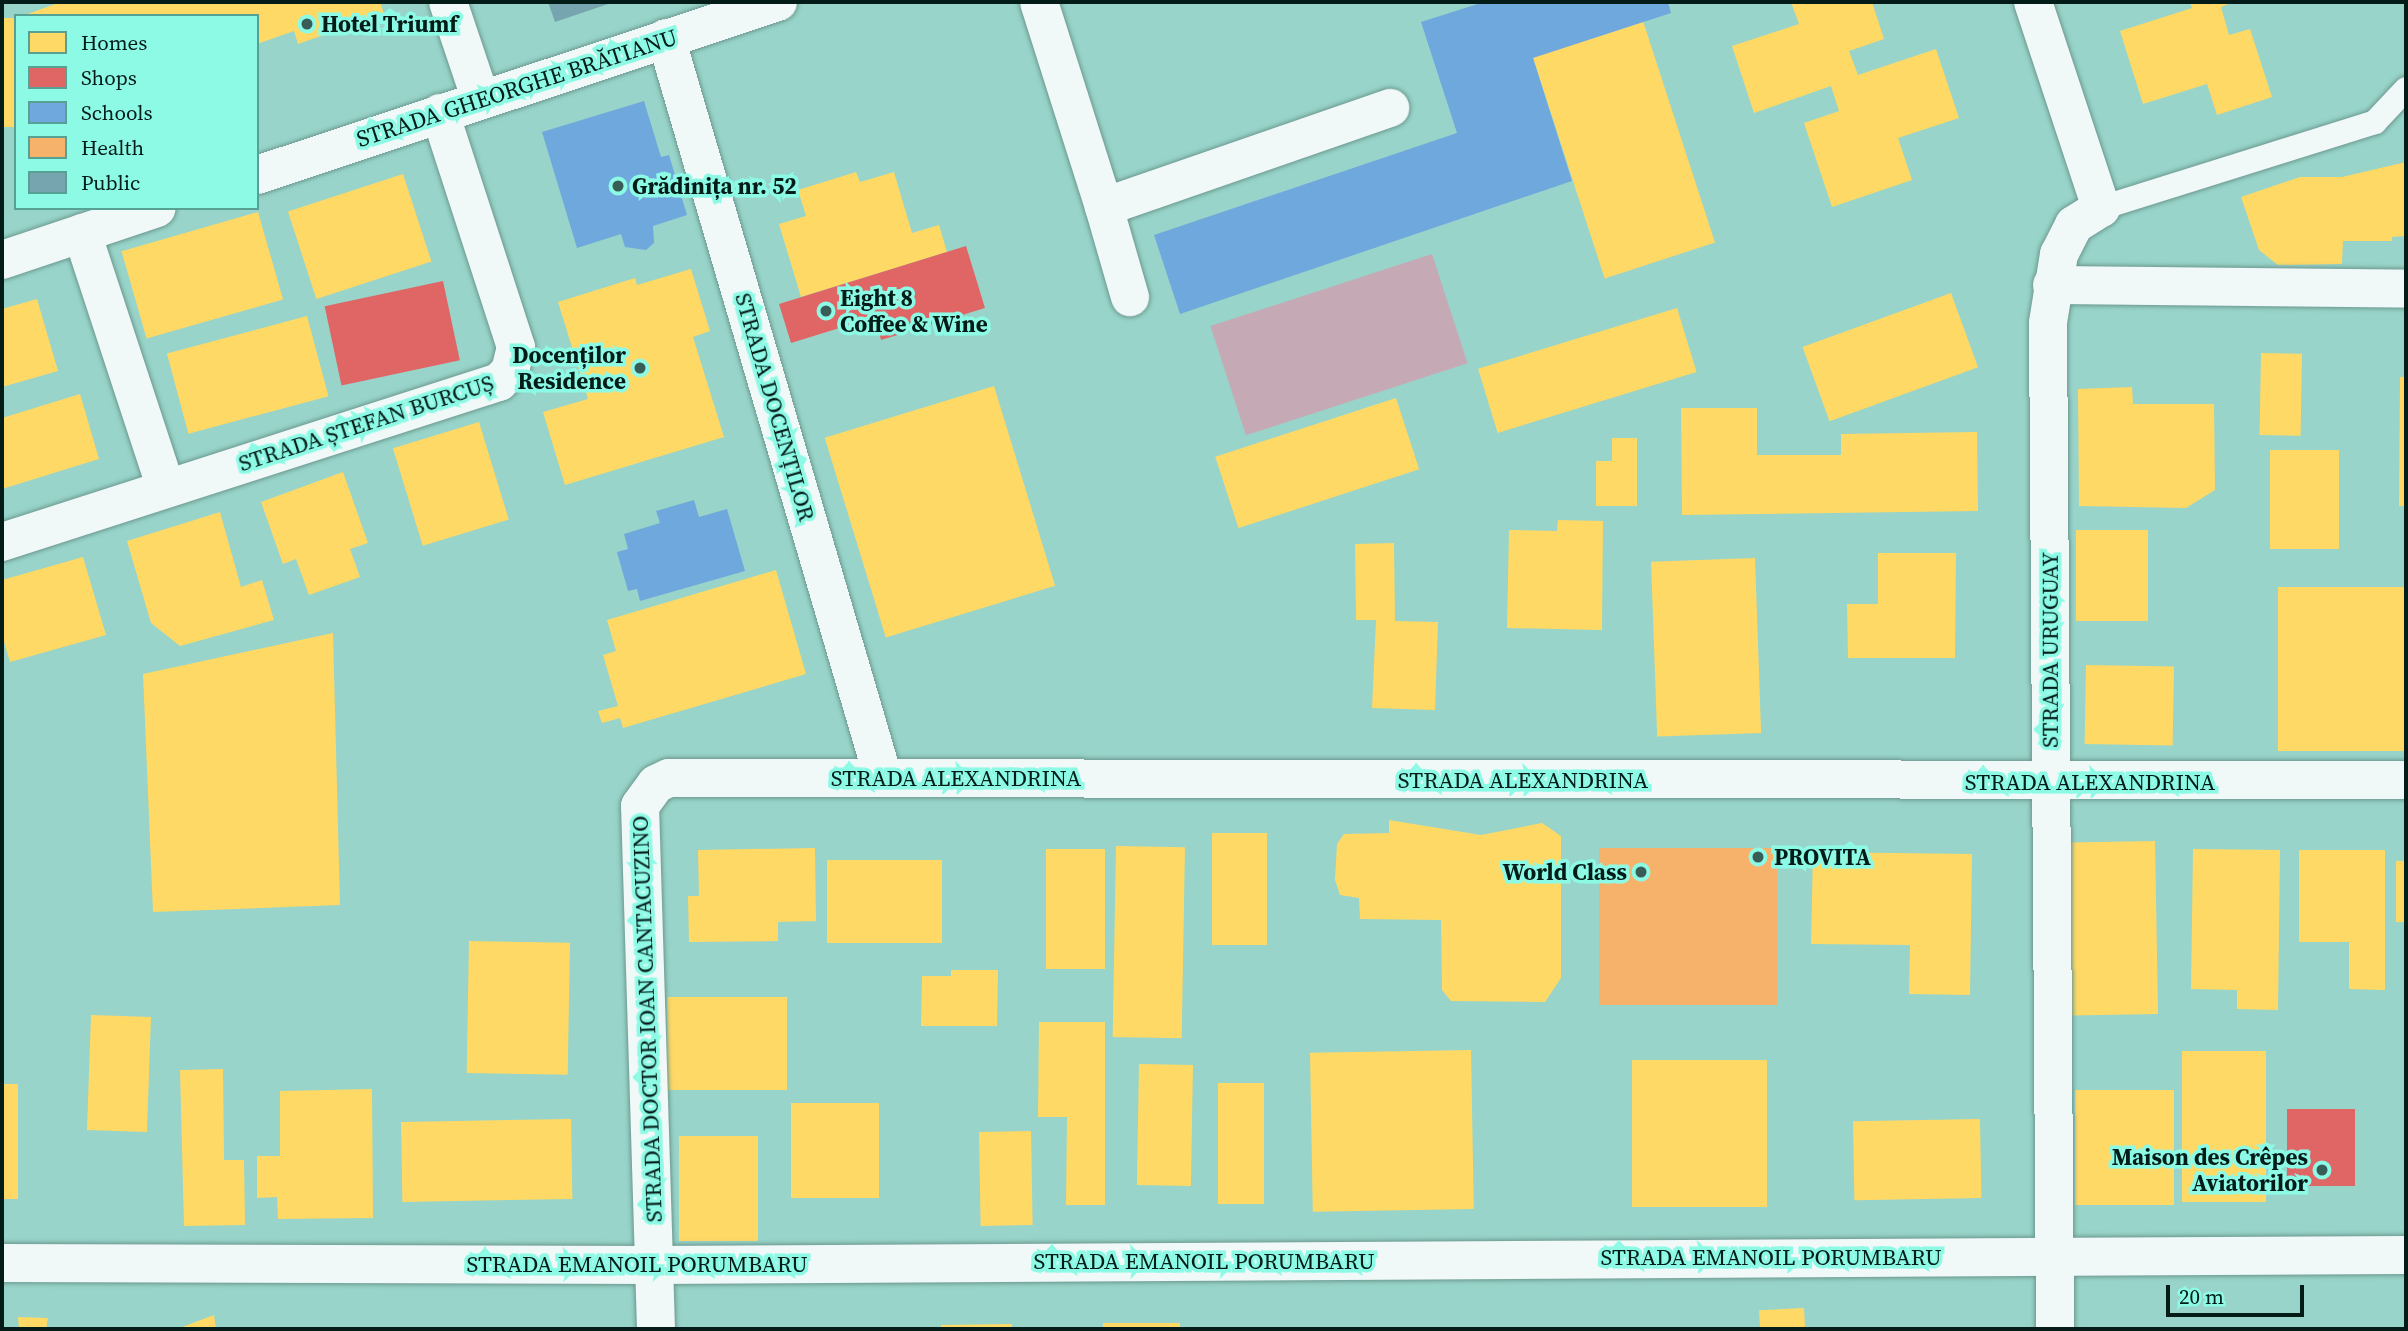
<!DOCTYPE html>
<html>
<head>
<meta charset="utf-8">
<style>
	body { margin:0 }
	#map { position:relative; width:2408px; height:1331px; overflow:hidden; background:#98d4c9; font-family:"Source Serif 4",serif }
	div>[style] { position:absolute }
	.green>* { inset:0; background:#c5aab6; transform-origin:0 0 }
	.homes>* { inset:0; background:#ffd966; transform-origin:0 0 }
	.shops>* { inset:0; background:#e06666; transform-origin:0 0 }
	.schools>* { inset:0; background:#6fa8dc }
	.health>* { inset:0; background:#f6b26b; transform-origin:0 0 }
	.public>* { inset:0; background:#76a5af }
	.roads { filter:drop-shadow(0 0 2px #6c9890) drop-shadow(0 0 2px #6c9890) }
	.lane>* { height:24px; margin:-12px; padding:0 12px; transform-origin:12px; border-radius:12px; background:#f0f9f7 }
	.street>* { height:38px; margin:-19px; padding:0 19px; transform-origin:19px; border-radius:19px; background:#f0f9f7 }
	.dots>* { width:19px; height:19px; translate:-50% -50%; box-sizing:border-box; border:4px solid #8dfae6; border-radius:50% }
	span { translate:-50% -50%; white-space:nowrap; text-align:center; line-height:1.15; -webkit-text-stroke:7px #8dfae6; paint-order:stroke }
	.poi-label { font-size:23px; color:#041c18; font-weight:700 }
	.left { translate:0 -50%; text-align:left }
	.right { translate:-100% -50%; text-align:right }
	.street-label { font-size:23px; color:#041c18 }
	.frame { position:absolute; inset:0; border:4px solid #041c18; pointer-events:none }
	.legend { position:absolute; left:14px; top:14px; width:245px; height:196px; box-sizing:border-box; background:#8dfae6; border:2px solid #56a194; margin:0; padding:9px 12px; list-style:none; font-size:21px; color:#041c18 }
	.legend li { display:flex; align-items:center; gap:14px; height:35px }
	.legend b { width:35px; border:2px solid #56a194 }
	.scale { position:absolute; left:2166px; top:1285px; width:138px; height:32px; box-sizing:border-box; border:4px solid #041c18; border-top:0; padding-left:9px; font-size:21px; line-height:24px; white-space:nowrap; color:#041c18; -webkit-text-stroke:5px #8dfae6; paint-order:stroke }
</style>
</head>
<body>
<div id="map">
	<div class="green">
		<i style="left:1432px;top:254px;width:115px;height:233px;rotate:72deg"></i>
	</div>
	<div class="homes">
		<i style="clip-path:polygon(61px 2px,380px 2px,384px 14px,298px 44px,294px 31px,257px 44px,257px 16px,22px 16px)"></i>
		<i style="clip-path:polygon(1791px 2px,1872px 2px,1884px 39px,1849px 51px,1858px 75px,1936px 49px,1959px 118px,1898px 138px,1912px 180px,1832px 207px,1804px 123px,1839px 111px,1831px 86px,1754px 113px,1732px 46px,1799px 24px)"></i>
		<i style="clip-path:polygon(2190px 2px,2234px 2px,2221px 7px,2229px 35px,2250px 29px,2272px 97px,2217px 115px,2207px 84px,2143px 104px,2120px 31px,2192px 8px)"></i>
		<i style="left:16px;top:18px;width:109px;height:15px;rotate:90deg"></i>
		<i style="left:1643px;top:21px;width:233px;height:116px;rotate:72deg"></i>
		<i style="clip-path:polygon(2406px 162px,2406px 236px,2392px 237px,2392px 241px,2343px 241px,2342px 264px,2278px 265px,2259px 250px,2241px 197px,2300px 177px,2342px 177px)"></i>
		<i style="clip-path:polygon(856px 172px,860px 182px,894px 172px,912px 233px,939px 225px,947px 252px,801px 297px,779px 224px,806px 216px,798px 190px)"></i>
		<i style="left:403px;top:174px;width:92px;height:121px;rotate:72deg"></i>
		<i style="left:258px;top:212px;width:91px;height:142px;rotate:74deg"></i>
		<i style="clip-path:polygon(691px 269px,710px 331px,693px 337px,724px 437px,565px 485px,543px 412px,588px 399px,558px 302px,635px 278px,637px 285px)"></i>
		<i style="left:1951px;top:293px;width:79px;height:158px;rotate:70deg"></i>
		<i style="clip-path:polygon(37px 299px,58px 371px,2px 387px,2px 309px)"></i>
		<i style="left:1677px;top:308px;width:67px;height:208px;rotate:73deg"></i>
		<i style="left:307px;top:316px;width:83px;height:145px;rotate:75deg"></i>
		<i style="left:2261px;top:353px;width:41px;height:82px;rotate:1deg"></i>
		<i style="clip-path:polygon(2400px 377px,2406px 377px,2406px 506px,2399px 506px)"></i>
		<i style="left:994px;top:386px;width:209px;height:177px;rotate:73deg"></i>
		<i style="clip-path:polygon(2132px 387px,2133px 404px,2214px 404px,2215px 490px,2186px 508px,2079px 506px,2078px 389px)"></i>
		<i style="clip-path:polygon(80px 394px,99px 459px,2px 489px,2px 418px)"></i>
		<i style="left:1396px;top:398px;width:75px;height:190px;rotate:72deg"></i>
		<i style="clip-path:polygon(1681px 408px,1757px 408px,1757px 455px,1841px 455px,1841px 434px,1977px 432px,1978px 511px,1682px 515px)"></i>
		<i style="left:479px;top:422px;width:102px;height:90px;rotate:73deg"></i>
		<i style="clip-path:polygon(1612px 438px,1637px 438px,1637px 506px,1596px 506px,1596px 461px,1612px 461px)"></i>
		<i style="left:2270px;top:450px;width:69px;height:99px"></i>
		<i style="clip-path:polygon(343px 472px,368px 543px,350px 549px,360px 577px,309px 595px,296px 559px,283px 564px,261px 502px)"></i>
		<i style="clip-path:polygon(220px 512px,241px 587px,262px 580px,274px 620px,180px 646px,151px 623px,127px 541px)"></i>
		<i style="clip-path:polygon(1558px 520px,1603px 521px,1602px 630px,1507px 628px,1509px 530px,1557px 531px)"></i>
		<i style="left:2076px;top:530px;width:72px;height:91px"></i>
		<i style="clip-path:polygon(1394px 543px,1395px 621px,1438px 622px,1435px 710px,1372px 708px,1376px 620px,1356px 620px,1355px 544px)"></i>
		<i style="clip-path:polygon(1878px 553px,1956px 553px,1955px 658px,1848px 658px,1847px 604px,1878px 604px)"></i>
		<i style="clip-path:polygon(83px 557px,106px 635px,10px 662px,2px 635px,2px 580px)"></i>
		<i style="left:1755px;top:558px;width:175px;height:104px;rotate:88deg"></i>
		<i style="clip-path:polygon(776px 570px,806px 674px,623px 728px,620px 718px,602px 723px,598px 711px,618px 706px,603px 655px,616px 651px,607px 620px)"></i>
		<i style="left:2406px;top:587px;width:164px;height:128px;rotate:90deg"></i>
		<i style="clip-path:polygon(333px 633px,340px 905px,153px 912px,143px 674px)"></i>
		<i style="left:2086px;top:665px;width:88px;height:79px;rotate:1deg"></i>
		<i style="clip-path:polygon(1389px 820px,1481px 835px,1542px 823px,1561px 836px,1561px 978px,1545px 1002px,1451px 1001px,1442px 990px,1441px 920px,1360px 919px,1359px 898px,1340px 895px,1335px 880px,1337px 844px,1344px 834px,1389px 833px)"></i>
		<i style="left:1212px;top:833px;width:55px;height:112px"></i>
		<i style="left:2155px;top:841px;width:173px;height:87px;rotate:89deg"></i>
		<i style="left:1116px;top:846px;width:69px;height:191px;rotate:1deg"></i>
		<i style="clip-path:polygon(815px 848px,816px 921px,778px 922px,778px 941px,689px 942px,688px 896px,699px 896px,698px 850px)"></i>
		<i style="left:1046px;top:849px;width:59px;height:120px"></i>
		<i style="clip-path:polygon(2193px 849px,2280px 850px,2278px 1010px,2237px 1009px,2237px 990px,2191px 989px)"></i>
		<i style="clip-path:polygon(2299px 850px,2385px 850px,2385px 990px,2349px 989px,2349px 942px,2299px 942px)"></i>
		<i style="clip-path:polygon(1813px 852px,1972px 854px,1970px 995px,1909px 994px,1910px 945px,1811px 944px)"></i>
		<i style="left:827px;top:860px;width:115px;height:83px"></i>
		<i style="left:2396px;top:861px;width:10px;height:61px"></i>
		<i style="left:469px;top:941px;width:101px;height:132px;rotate:1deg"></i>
		<i style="clip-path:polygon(951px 970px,998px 970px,997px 1026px,921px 1026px,922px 976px,951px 976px)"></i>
		<i style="left:787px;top:997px;width:93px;height:120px;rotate:90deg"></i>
		<i style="left:91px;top:1015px;width:60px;height:115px;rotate:2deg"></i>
		<i style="clip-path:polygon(1039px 1022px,1105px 1022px,1105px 1205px,1066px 1205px,1067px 1117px,1038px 1117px)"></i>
		<i style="left:1471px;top:1050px;width:159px;height:161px;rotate:89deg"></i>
		<i style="left:2266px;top:1051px;width:151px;height:84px;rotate:90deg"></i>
		<i style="left:1632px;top:1060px;width:135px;height:147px"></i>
		<i style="left:1139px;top:1064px;width:54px;height:121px;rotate:1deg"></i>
		<i style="clip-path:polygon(223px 1069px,224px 1160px,244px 1160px,245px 1225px,184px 1226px,180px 1070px)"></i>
		<i style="left:1264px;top:1083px;width:121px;height:46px;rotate:90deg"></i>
		<i style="left:2px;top:1084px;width:16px;height:115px"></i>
		<i style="clip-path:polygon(372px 1089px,373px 1218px,278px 1219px,277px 1197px,257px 1198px,257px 1156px,280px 1156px,280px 1091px)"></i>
		<i style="left:2075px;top:1090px;width:99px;height:115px"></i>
		<i style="left:879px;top:1103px;width:95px;height:88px;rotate:90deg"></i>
		<i style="left:571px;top:1119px;width:80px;height:170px;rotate:89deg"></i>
		<i style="left:1980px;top:1119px;width:79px;height:127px;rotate:89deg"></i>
		<i style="left:1031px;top:1131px;width:94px;height:52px;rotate:89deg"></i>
		<i style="left:758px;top:1136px;width:105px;height:79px;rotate:90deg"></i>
		<i style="left:1804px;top:1308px;width:21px;height:45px;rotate:87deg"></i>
		<i style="clip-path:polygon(214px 1315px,216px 1329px,177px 1329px)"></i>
		<i style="clip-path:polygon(18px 1317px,48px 1318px,46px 1329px,19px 1329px)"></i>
		<i style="left:1103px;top:1323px;width:77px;height:6px"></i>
		<i style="clip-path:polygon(1012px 1324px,1012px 1329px,941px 1329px,941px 1325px)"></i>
	</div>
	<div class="shops">
		<i style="clip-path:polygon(966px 246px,985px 308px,881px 340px,875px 317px,791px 343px,779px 304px)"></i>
		<i style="left:443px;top:281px;width:81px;height:121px;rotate:78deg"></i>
		<i style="left:2355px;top:1109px;width:77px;height:68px;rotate:90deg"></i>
	</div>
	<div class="schools">
		<i style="clip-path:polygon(1484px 2px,1668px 2px,1671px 13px,1533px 58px,1572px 181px,1180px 314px,1154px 235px,1457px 133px,1421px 22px)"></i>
		<i style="clip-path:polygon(644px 101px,661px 157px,669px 155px,687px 215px,653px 226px,654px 243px,646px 250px,625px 247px,621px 234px,577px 248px,542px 132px)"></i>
		<i style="clip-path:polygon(694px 500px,699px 517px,727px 509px,745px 571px,640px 601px,637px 589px,628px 591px,617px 552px,628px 549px,624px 534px,660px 523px,656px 511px)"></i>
	</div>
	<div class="health">
		<i style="left:1599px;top:848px;width:178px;height:157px"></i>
	</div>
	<div class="public">
		<i style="clip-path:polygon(548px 2px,614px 2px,555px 22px)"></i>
	</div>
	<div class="roads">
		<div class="lane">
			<i style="left:2101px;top:208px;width:287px;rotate:-17.4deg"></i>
			<i style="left:2375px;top:122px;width:45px;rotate:-46.8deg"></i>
		</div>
		<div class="street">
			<i style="left:448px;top:2px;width:103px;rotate:71.4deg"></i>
			<i style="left:1039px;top:2px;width:215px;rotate:72.4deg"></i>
			<i style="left:1104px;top:207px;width:303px;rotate:-19.1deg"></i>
			<i style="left:2033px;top:2px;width:217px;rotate:71.7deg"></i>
			<i style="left:2101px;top:208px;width:32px;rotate:148deg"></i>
			<i style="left:2074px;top:225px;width:33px;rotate:117deg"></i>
			<i style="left:2059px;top:254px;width:70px;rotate:99.1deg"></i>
			<i style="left:2048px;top:323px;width:1006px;rotate:89.6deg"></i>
			<i style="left:666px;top:38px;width:770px;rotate:73.64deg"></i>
			<i style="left:257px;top:175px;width:549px;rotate:-18.37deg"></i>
			<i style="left:1104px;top:207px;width:94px;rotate:73.9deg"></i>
			<i style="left:82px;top:233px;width:269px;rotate:71.8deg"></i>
			<i style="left:2px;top:260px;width:163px;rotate:-18.5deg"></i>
			<i style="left:2052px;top:285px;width:354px;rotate:0.6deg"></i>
			<i style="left:2px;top:542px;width:522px;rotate:-17.85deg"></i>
			<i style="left:499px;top:382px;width:16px;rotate:-45deg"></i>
			<i style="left:510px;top:371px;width:25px;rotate:-76deg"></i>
			<i style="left:516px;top:347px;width:246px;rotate:-108deg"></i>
			<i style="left:2px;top:1263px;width:652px;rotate:0.18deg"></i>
			<i style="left:654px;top:1265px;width:1752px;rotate:-0.33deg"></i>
			<i style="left:656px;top:1329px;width:523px;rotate:-91.75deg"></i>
			<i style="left:640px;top:806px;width:27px;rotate:-54deg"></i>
			<i style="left:656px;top:784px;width:14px;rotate:-25deg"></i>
			<i style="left:669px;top:778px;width:1737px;rotate:0.07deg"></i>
		</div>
	</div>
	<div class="dots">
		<i style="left:307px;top:24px;background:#385c56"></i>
		<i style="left:618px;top:186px;background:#385c56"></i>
		<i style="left:826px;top:311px;background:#385c56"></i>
		<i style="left:640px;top:368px;background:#385c56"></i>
		<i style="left:1758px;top:857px;background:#385c56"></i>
		<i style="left:1641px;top:872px;background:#385c56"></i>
		<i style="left:2322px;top:1170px;background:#385c56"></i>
	</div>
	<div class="poi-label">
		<span class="left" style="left:321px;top:24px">Hotel Triumf</span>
		<span class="left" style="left:632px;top:186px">Grădinița nr. 52</span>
		<span class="left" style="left:840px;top:311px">Eight 8<br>Coffee &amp; Wine</span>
		<span class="right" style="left:626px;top:368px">Docenților<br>Residence</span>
		<span class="left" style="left:1774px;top:857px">PROVITA</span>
		<span class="right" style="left:1627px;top:872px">World Class</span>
		<span class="right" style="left:2308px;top:1170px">Maison des Crêpes<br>Aviatorilor</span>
	</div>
	<div class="street-label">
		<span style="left:517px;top:88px;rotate:-18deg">STRADA GHEORGHE BRĂTIANU</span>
		<span style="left:775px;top:407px;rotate:74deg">STRADA DOCENȚILOR</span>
		<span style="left:366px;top:423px;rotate:-18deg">STRADA ȘTEFAN BURCUȘ</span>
		<span style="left:2050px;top:650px;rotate:-90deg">STRADA URUGUAY</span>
		<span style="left:956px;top:778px">STRADA ALEXANDRINA</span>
		<span style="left:1523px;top:780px">STRADA ALEXANDRINA</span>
		<span style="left:2090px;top:782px">STRADA ALEXANDRINA</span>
		<span style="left:647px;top:1019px;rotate:-92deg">STRADA DOCTOR IOAN CANTACUZINO</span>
		<span style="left:1771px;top:1257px">STRADA EMANOIL PORUMBARU</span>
		<span style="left:1204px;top:1261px">STRADA EMANOIL PORUMBARU</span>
		<span style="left:637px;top:1264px">STRADA EMANOIL PORUMBARU</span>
	</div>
	<div class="frame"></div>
	<ul class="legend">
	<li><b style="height:19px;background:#ffd966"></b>Homes</li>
	<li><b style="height:19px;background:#e06666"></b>Shops</li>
	<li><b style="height:19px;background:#6fa8dc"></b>Schools</li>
	<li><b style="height:19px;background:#f6b26b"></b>Health</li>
	<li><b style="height:19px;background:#76a5af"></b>Public</li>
	</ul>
	<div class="scale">20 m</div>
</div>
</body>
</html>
